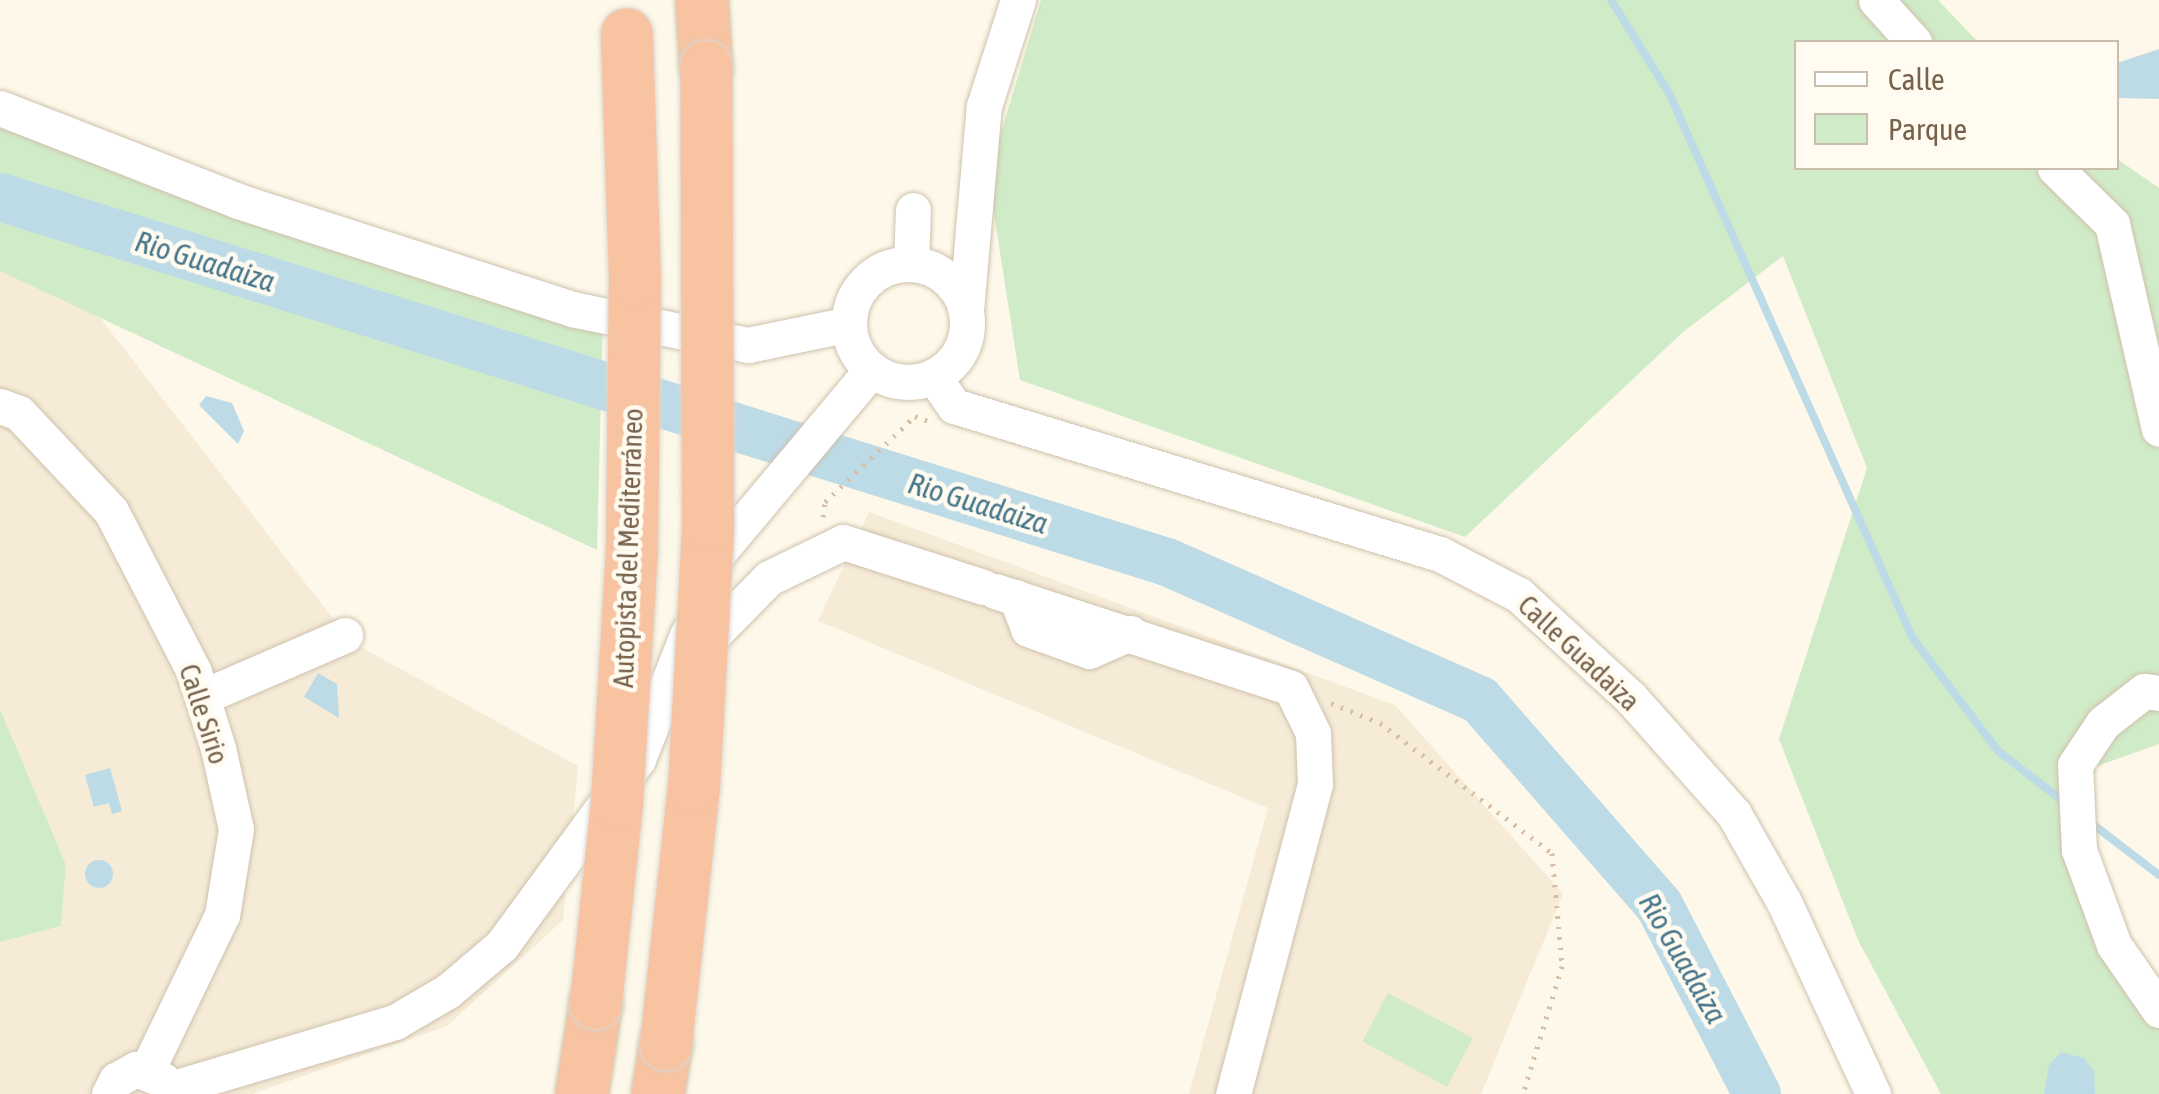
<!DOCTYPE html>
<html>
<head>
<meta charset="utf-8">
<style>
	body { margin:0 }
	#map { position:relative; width:2159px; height:1094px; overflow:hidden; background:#fdf8e9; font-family:"Asap Condensed",sans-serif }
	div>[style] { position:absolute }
	.residential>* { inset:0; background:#f5ebd7 }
	.green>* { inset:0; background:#d0ebc7; transform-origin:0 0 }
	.water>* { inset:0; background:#bddbe7 }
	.round { border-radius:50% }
	.stream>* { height:8px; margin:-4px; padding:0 4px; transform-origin:4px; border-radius:4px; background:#bddbe7 }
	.river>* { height:48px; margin:-24px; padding:0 24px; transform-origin:24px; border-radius:24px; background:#bddbe7 }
	.path>* { height:5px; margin-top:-2.5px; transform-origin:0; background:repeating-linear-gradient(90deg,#d8bfa3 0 2.5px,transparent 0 10.5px) }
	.roads { filter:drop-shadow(0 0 2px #cfc1ae) drop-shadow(0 0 2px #cfc1ae) }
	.minor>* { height:35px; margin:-17.5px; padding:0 17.5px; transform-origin:17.5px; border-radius:17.5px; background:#fff }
	.minor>.ring { margin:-17.5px; padding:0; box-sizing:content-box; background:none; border:35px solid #fff; border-radius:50% }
	.highway>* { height:52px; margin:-26px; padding:0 26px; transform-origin:26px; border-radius:26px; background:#f7c3a0 }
	.bridges { filter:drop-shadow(0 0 2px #dcd6d0) drop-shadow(0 0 2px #dcd6d0) }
	.highway-bridge>* { height:52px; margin:-26px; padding:0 26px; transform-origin:26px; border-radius:26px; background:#f7c3a0 }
	span { translate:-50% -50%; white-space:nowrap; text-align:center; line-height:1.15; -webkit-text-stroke:9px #fffbf0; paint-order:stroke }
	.street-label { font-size:28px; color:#78624c }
	.water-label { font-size:30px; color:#45758b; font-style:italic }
	.legend { position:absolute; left:1794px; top:40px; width:325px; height:130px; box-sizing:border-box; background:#fffbf0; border:2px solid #c9beae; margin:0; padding:12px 18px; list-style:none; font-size:30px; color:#78624c }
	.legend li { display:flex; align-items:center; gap:20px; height:50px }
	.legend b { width:50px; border:2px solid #c9beae }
</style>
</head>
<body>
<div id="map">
	<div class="residential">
		<i style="clip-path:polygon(0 264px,84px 297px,351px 642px,578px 766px,563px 920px,447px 1026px,252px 1094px,0 1094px,0 942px,61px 926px,66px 865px,0 709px)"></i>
		<i style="clip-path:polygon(869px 512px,1395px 705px,1563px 894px,1481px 1094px,1189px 1094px,1268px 808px,818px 621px)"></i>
	</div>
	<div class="green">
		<i style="clip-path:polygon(1041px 0,1938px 0,1978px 42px,1796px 42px,1796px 168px,2116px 168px,2117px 159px,2159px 188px,2159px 744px,2089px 769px,2093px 865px,2159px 1016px,2159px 1094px,1941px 1094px,1858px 940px,1779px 739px,1867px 468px,1783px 256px,1683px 332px,1465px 537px,1020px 380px,988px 176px)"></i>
		<i style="clip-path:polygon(0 108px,603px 316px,597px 550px,0 271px)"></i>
		<i style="clip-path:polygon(0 709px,66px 865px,61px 926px,0 942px)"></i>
		<i style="left:1388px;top:993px;width:96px;height:55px;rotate:28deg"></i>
	</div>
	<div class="water">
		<i style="clip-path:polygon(2159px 49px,2159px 99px,2117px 98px,2117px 63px)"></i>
		<i style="clip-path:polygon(206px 396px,232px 403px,244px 431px,238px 444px,199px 405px)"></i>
		<i style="clip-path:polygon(318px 673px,337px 684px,339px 718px,304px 697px)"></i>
		<i style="clip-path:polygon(110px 768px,122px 811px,112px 814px,109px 803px,94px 807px,85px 775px)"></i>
		<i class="round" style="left:85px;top:860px;width:28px;height:28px"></i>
		<i style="clip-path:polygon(2061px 1052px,2084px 1058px,2094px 1071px,2095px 1094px,2044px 1094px,2049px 1065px)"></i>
	</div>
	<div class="stream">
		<i style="left:1611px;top:0;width:110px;rotate:58.1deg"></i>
		<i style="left:1669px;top:93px;width:596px;rotate:65.93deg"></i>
		<i style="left:1912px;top:637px;width:143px;rotate:53deg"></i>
		<i style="left:1998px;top:751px;width:87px;rotate:37.5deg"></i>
		<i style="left:2090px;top:822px;width:87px;rotate:37.5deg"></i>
	</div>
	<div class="river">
		<i style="left:0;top:197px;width:1223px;rotate:17.37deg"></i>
		<i style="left:1167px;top:562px;width:342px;rotate:23.8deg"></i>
		<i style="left:1480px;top:700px;width:272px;rotate:48.9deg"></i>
		<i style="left:1659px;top:905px;width:213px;rotate:62.6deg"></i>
	</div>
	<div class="path">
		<i style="left:823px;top:517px;width:15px;rotate:-82deg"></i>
		<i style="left:825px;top:502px;width:124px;rotate:-43.7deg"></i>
		<i style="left:915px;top:416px;width:14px;rotate:21deg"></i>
		<i style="left:1331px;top:703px;width:53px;rotate:22.2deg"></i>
		<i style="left:1380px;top:723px;width:216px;rotate:37.1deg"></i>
		<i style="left:1552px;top:853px;width:113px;rotate:84.9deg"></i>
		<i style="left:1562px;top:966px;width:134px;rotate:106.9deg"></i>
	</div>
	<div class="roads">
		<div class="minor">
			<i style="left:1876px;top:0;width:57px;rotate:47.9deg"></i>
			<i style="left:0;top:108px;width:256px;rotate:21.3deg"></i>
			<i style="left:238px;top:201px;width:351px;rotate:17.9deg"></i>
			<i style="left:572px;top:309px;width:180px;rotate:11.6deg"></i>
			<i style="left:748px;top:345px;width:103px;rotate:-11.7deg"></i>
			<i style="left:2055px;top:168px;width:80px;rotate:44.5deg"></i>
			<i style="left:2112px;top:224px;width:210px;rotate:77.1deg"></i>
			<i style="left:911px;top:264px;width:54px;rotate:-87.9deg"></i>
			<i class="ring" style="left:849px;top:264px;width:83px;height:83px"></i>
			<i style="left:966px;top:310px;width:205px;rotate:-85deg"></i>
			<i style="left:984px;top:106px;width:111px;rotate:-72.2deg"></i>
			<i style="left:933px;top:376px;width:37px;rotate:55deg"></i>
			<i style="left:954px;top:406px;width:508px;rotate:16.94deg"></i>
			<i style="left:1440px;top:554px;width:89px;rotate:27.4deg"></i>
			<i style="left:1519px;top:595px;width:151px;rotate:42.6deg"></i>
			<i style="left:1630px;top:697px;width:157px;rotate:48.4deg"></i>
			<i style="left:1734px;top:814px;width:101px;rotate:60.4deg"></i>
			<i style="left:1784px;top:902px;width:212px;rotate:65.1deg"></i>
			<i style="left:0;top:406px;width:20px;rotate:20deg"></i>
			<i style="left:19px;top:413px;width:134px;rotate:46.8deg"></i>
			<i style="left:111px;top:511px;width:181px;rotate:62.7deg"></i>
			<i style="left:194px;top:672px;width:80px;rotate:72.5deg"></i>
			<i style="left:218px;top:748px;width:83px;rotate:77.5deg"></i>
			<i style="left:236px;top:829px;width:87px;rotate:99.2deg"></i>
			<i style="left:222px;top:915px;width:172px;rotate:115.8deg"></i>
			<i style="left:709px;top:564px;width:253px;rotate:-50.1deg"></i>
			<i style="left:995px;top:591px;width:311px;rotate:18.1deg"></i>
			<i style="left:1291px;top:688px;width:50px;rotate:63.9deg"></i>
			<i style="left:1313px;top:733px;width:51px;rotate:87.8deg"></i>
			<i style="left:1315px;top:784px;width:321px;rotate:104.8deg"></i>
			<i style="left:1016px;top:597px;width:34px;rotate:69deg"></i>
			<i style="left:1028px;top:629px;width:65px;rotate:19.8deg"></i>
			<i style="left:1089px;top:651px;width:45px;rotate:-23.7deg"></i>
			<i style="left:698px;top:650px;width:101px;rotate:-45.4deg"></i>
			<i style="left:769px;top:578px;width:82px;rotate:-25.9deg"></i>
			<i style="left:843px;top:542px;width:147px;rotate:17.8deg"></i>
			<i style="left:2159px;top:693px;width:15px;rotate:-172deg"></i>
			<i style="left:2144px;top:691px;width:52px;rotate:142deg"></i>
			<i style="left:2103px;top:723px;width:50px;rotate:123.7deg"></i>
			<i style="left:2075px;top:765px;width:85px;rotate:87.3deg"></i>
			<i style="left:2079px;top:850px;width:101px;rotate:69.8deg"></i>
			<i style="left:2114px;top:945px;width:79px;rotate:55.3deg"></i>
			<i style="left:202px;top:697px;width:156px;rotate:-23.4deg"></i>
			<i style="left:170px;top:1089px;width:235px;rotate:-16.6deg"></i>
			<i style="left:395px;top:1022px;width:61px;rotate:-30.3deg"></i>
			<i style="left:448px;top:991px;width:71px;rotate:-40.4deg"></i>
			<i style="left:502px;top:945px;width:230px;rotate:-53.8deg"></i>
			<i style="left:638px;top:759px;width:136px;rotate:-68.4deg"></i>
			<i style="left:109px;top:1094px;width:16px;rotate:-63deg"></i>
			<i style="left:116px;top:1080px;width:23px;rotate:-29deg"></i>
			<i style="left:136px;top:1069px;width:29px;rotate:22deg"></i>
		</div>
		<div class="highway">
			<i style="left:702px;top:0;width:67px;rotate:86.6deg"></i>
			<i style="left:582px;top:1094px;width:92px;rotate:-81.3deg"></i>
			<i style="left:658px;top:1094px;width:51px;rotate:-80.9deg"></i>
		</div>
	</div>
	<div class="bridges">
		<div class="highway-bridge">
			<i style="left:596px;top:1003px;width:202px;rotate:-84deg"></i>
			<i style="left:617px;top:802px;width:250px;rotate:-86.6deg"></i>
			<i style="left:632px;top:552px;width:272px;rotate:-89.4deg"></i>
			<i style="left:635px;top:280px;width:246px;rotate:-91.9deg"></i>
			<i style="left:666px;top:1044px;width:258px;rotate:-83.8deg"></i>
			<i style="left:694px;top:788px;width:262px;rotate:-86.9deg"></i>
			<i style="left:708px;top:526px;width:459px;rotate:-90.2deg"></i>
		</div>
	</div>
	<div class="street-label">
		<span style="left:628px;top:548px;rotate:-88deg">Autopista del Mediterráneo</span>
		<span style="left:1579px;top:653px;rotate:43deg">Calle Guadaiza</span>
		<span style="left:204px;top:714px;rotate:72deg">Calle Sirio</span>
	</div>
	<div class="water-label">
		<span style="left:205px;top:261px;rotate:17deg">Rio Guadaiza</span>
		<span style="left:978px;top:503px;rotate:17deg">Rio Guadaiza</span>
		<span style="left:1683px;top:958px;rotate:60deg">Rio Guadaiza</span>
	</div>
	<ul class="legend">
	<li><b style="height:12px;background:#fff"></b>Calle</li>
	<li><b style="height:28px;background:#d0ebc7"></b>Parque</li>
	</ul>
</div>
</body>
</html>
